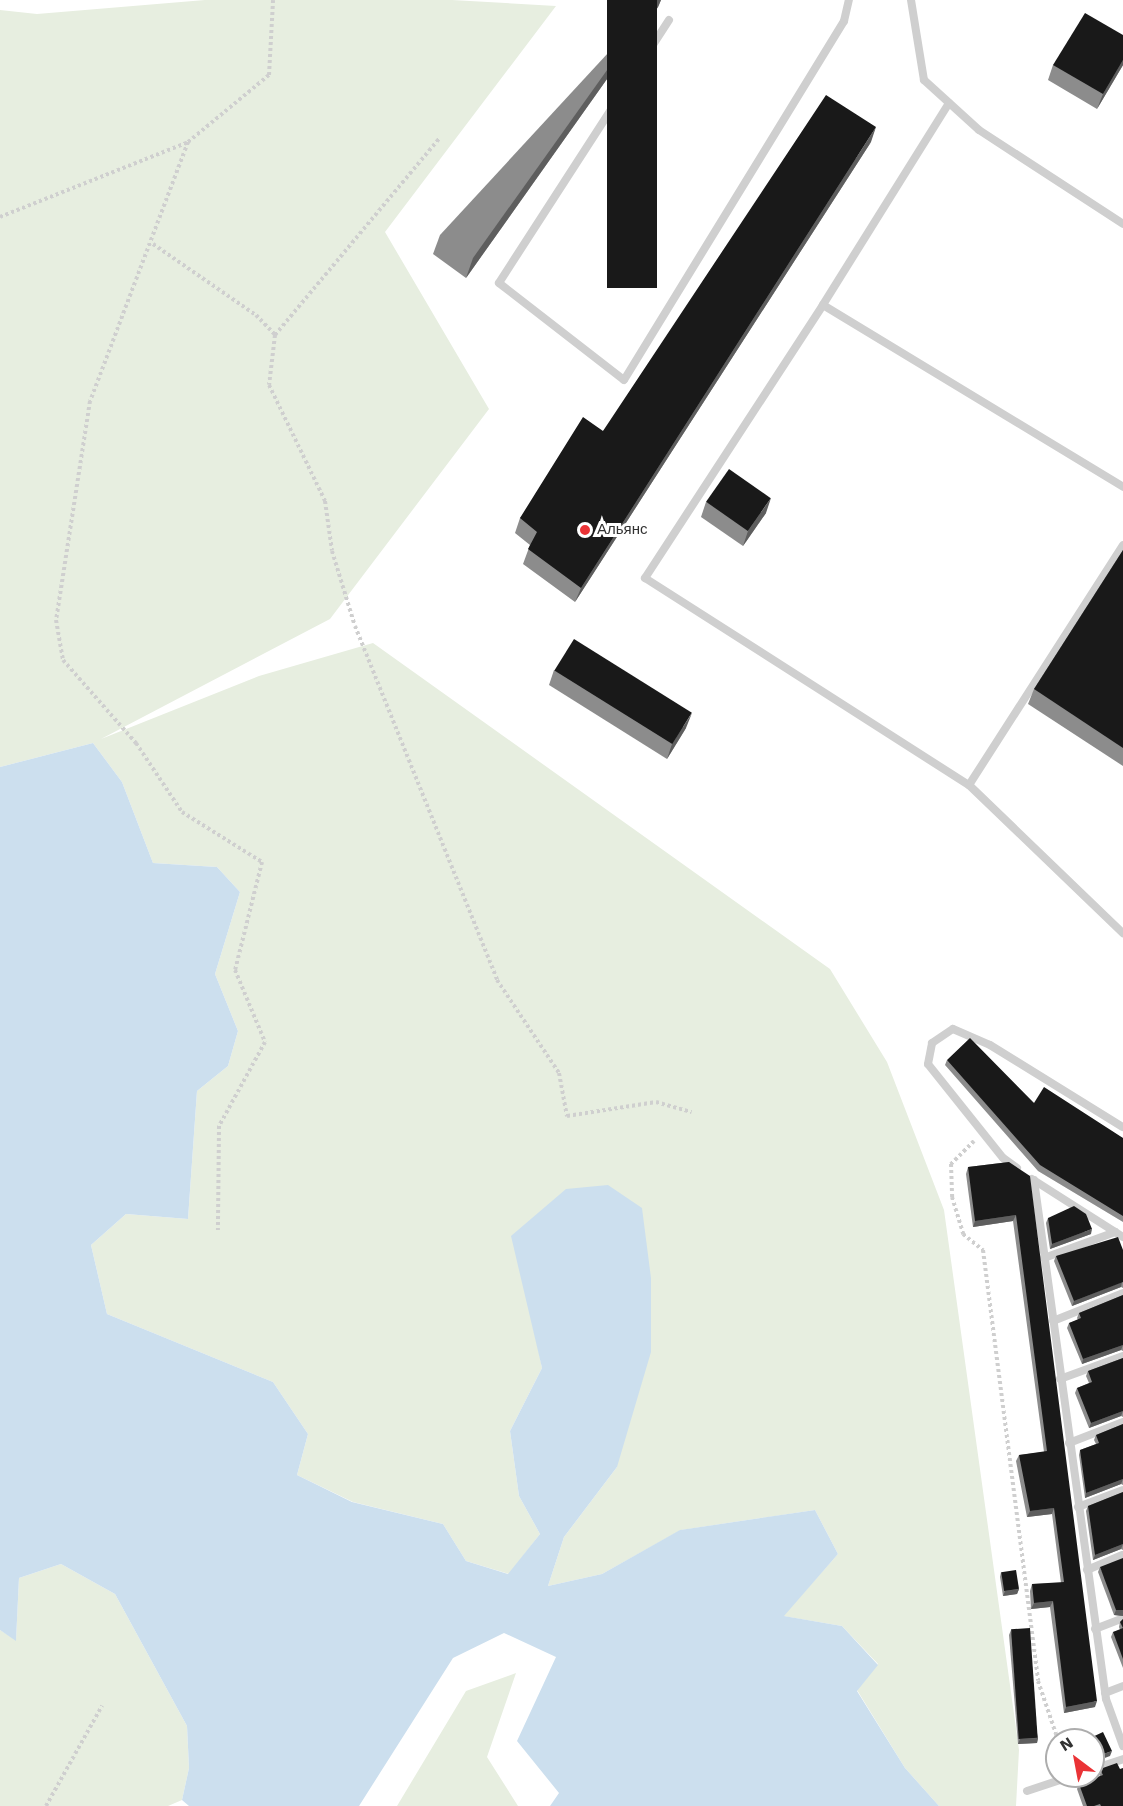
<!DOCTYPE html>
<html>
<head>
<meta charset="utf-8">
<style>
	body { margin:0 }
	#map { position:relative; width:1123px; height:1806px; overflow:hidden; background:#fff; font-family:"Work Sans",sans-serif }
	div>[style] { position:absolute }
	.green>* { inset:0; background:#e7eee0 }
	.water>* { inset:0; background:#ccdfee }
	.path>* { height:4px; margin-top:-2px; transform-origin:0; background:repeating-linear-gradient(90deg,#cfcfcf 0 3px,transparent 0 6px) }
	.service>* { height:8px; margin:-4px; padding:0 4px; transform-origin:4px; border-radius:4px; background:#cfcfcf }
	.wall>* { inset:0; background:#8c8c8c }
	.shaded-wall>* { inset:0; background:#5e5e5e }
	.building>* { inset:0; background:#191919; transform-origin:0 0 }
	.dots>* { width:16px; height:16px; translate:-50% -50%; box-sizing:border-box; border:3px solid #fff; border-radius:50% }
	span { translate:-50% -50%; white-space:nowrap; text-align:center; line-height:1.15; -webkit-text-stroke:6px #fff; paint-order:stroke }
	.poi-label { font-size:15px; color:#323232 }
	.left { translate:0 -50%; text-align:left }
	.north { position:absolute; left:1045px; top:1728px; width:60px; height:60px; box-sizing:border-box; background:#fff; border:2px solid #adadad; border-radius:50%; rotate:328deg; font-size:16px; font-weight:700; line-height:24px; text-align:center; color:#323232 }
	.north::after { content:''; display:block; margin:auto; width:21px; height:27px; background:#ea3336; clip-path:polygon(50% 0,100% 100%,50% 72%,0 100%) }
</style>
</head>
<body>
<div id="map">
	<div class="green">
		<i style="clip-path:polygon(205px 0,452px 0,556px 6px,385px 232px,489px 409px,330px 619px,101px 739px,259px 676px,373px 643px,830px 969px,887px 1062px,944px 1210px,1019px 1750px,1016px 1806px,939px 1806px,905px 1768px,857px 1690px,878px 1664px,842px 1626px,783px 1616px,838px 1554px,815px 1510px,681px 1530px,602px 1574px,548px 1586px,564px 1537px,617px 1467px,529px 1303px,542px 1368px,510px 1431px,519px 1496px,540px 1534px,509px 1574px,466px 1561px,443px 1524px,353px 1502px,297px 1475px,308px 1434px,273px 1382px,107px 1314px,91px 1245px,126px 1214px,188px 1219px,197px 1091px,228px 1066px,238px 1031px,215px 974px,240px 892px,217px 867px,153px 863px,122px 782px,93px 743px,0 767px,0 10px,37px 14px)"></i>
		<i style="clip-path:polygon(61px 1564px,115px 1594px,187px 1726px,189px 1768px,182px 1800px,168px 1806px,0 1806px,0 1630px,16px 1640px,19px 1578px)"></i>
		<i style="clip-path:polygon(516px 1673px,487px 1757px,518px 1806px,397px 1806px,466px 1691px)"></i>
	</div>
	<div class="water">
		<i style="clip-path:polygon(93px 743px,122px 782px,153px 863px,217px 867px,240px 892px,215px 974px,238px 1031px,228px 1066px,197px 1091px,188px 1219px,126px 1214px,91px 1245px,107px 1314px,273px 1382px,308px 1434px,297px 1475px,352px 1502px,443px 1524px,466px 1561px,508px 1574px,540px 1534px,519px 1496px,510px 1431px,542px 1368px,511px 1236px,566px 1189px,608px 1185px,642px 1208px,651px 1278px,651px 1352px,617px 1467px,564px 1537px,548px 1586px,602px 1574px,680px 1530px,815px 1510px,838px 1554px,784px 1616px,842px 1626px,878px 1665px,857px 1691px,905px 1768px,939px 1806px,550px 1806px,559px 1793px,517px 1741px,556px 1657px,504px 1633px,453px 1658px,359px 1806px,189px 1806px,182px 1800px,189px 1768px,187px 1726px,115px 1594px,61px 1564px,19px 1578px,16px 1641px,0 1630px,0 767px)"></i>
	</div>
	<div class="path">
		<i style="left:188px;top:142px;width:277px;rotate:110.7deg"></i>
		<i style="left:90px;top:401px;width:222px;rotate:98.8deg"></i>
		<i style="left:56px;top:620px;width:41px;rotate:80.1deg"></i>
		<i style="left:63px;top:660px;width:111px;rotate:48.7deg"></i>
		<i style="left:136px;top:743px;width:83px;rotate:56.3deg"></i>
		<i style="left:182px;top:812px;width:94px;rotate:32deg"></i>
		<i style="left:262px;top:862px;width:111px;rotate:104deg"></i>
		<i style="left:235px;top:970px;width:78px;rotate:67.4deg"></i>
		<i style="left:265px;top:1042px;width:96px;rotate:118.7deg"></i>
		<i style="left:219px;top:1126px;width:104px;rotate:90.6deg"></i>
		<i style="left:0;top:217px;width:202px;rotate:-21.7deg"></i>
		<i style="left:188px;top:142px;width:105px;rotate:-39.6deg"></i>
		<i style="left:269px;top:75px;width:75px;rotate:-86.9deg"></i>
		<i style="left:153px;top:244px;width:125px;rotate:34.6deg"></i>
		<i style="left:256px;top:315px;width:28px;rotate:46deg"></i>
		<i style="left:275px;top:335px;width:50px;rotate:96.8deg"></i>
		<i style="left:269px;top:385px;width:129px;rotate:64.2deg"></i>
		<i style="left:325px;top:501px;width:50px;rotate:82deg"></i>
		<i style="left:332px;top:551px;width:78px;rotate:73deg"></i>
		<i style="left:355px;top:626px;width:381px;rotate:68.1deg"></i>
		<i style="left:497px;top:980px;width:112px;rotate:56.3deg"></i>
		<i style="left:559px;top:1073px;width:44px;rotate:79.5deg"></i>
		<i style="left:567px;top:1116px;width:90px;rotate:-8.9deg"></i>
		<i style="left:656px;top:1102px;width:37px;rotate:16deg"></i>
		<i style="left:275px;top:335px;width:257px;rotate:-50.1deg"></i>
		<i style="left:974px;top:1141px;width:33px;rotate:135deg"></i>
		<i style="left:951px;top:1164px;width:33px;rotate:88deg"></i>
		<i style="left:952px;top:1197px;width:39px;rotate:73deg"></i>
		<i style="left:963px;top:1234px;width:26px;rotate:39deg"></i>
		<i style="left:983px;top:1250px;width:434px;rotate:82.7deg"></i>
		<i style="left:1038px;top:1681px;width:62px;rotate:71.3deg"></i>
		<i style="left:46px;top:1806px;width:115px;rotate:-60.8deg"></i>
	</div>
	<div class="service">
		<i style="left:911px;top:0;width:81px;rotate:80.8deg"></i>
		<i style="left:924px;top:80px;width:74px;rotate:42.3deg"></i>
		<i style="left:979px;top:130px;width:172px;rotate:33.1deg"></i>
		<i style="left:669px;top:20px;width:313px;rotate:122.9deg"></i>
		<i style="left:499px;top:283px;width:158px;rotate:37.8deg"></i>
		<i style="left:624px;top:380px;width:421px;rotate:-58.5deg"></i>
		<i style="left:844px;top:21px;width:22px;rotate:-77deg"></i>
		<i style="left:949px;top:103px;width:238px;rotate:122deg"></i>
		<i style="left:823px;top:305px;width:351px;rotate:31.2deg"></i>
		<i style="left:823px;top:305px;width:326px;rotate:123.1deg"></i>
		<i style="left:645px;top:578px;width:384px;rotate:32.6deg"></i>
		<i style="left:969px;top:785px;width:285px;rotate:-57.3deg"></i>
		<i style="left:969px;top:785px;width:214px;rotate:43.9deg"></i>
		<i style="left:1017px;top:1168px;width:17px;rotate:-144deg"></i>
		<i style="left:1003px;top:1158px;width:120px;rotate:-128.6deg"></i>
		<i style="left:928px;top:1064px;width:21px;rotate:-79deg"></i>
		<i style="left:932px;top:1043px;width:25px;rotate:-34deg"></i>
		<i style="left:953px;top:1029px;width:40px;rotate:23.4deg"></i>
		<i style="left:990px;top:1045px;width:156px;rotate:31.7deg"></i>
		<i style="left:1032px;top:1179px;width:108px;rotate:32.5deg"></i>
		<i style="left:1034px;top:1180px;width:524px;rotate:82.1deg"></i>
		<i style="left:1106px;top:1699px;width:50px;rotate:70.1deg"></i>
		<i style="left:1044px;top:1258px;width:76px;rotate:-20.1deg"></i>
		<i style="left:1053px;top:1321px;width:75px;rotate:-21.8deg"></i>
		<i style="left:1060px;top:1379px;width:67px;rotate:-20.1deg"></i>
		<i style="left:1069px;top:1443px;width:58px;rotate:-21.3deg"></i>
		<i style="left:1078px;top:1507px;width:48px;rotate:-20.7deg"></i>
		<i style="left:1087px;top:1570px;width:39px;rotate:-23deg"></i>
		<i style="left:1095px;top:1629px;width:30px;rotate:-21deg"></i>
		<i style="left:1105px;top:1693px;width:19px;rotate:-21deg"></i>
		<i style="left:1093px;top:1769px;width:32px;rotate:-18deg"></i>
		<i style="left:1027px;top:1791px;width:47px;rotate:-18.4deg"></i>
	</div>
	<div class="wall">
		<i style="clip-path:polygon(657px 0,661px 0,658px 7px,466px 278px,433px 254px,440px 235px)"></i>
		<i style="clip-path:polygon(1123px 35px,1123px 65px,1097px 109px,1048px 80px,1053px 65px)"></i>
		<i style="clip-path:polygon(871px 142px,575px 602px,523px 564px,530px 545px,515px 533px,520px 518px,603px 431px)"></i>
		<i style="clip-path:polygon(706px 502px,766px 513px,743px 546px,701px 517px)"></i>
		<i style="clip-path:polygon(1123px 550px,1123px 766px,1028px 704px,1034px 689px)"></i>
		<i style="clip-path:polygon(554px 670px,686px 728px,667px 759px,549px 685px)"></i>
		<i style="clip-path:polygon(947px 1060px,1034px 1103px,1123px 1138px,1123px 1222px,1038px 1171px,945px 1065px)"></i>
		<i style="clip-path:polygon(1009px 1162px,1095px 1707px,1064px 1713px,1050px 1607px,1031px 1609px,1030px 1591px,1032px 1584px,1061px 1583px,1052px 1514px,1027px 1517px,1016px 1461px,1019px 1455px,1044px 1452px,1013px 1221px,973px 1227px,966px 1174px,968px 1167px)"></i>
		<i style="clip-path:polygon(1048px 1218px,1091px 1234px,1050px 1249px,1046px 1223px)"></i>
		<i style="clip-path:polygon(1123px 1250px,1123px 1288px,1121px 1287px,1072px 1306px,1054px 1261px,1056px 1256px)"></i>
		<i style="clip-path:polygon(1123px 1295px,1123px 1351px,1121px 1350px,1082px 1364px,1067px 1328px,1069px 1323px,1078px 1320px,1077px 1318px,1079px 1313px)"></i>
		<i style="clip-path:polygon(1123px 1358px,1123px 1417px,1121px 1416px,1089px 1428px,1075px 1393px,1077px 1388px,1089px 1383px,1086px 1376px,1088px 1371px)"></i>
		<i style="clip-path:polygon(1123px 1424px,1123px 1485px,1121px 1484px,1085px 1498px,1079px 1455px,1080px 1450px,1096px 1444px,1094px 1440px,1096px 1435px)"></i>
		<i style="clip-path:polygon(1123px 1492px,1123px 1550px,1121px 1549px,1093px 1560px,1086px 1511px,1088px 1506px)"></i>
		<i style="clip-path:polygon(1100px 1567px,1123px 1616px,1114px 1615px,1098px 1572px)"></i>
		<i style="clip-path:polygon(1001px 1572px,1019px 1589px,1017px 1594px,1003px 1596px,1000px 1577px)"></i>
		<i style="clip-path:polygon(1123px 1619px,1123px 1668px,1111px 1637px,1113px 1632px,1120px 1630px,1119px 1627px,1120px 1622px)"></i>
		<i style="clip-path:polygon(1011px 1630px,1038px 1738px,1037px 1743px,1018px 1744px,1009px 1635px)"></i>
		<i style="clip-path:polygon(1100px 1769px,1120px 1769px,1123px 1806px,1083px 1806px,1077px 1789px,1079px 1784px,1100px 1776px,1099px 1774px)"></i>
	</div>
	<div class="shaded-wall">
		<i style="clip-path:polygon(657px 0,661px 0,658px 7px,466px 278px,473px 258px)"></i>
		<i style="clip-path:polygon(1123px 60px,1123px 65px,1097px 109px,1103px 94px)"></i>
		<i style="clip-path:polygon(876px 127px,871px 142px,575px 602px,581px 588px)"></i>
		<i style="clip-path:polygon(771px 498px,766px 513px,743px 546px,748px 531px)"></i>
		<i style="clip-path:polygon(692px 713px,686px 728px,667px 759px,672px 744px)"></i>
		<i style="clip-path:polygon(1016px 1215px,1013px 1221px,973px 1227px,975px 1221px)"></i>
		<i style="clip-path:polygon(1092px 1229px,1091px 1234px,1050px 1249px,1052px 1244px)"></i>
		<i style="clip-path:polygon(1122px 1282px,1121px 1287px,1072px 1306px,1074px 1301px)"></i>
		<i style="clip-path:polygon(1123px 1345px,1121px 1350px,1082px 1364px,1083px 1359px)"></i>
		<i style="clip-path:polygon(1123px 1411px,1121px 1416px,1089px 1428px,1091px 1423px)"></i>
		<i style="clip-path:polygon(1123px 1479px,1121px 1484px,1085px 1498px,1086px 1493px)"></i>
		<i style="clip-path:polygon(1054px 1508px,1052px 1514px,1027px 1517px,1030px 1511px)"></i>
		<i style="clip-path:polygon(1123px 1544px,1121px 1549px,1093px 1560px,1095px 1555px)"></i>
		<i style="clip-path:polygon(1019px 1589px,1017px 1594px,1003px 1596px,1005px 1591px)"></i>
		<i style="clip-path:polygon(1053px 1601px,1050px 1607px,1031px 1609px,1034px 1603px)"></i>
		<i style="clip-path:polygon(1116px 1610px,1123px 1610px,1123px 1616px,1114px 1615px)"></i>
		<i style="clip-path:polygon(1097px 1701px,1095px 1707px,1064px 1713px,1066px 1707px)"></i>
		<i style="clip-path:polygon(1038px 1738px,1037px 1743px,1018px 1744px,1020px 1739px)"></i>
		<i style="clip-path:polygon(1112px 1751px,1110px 1756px,1094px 1762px,1095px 1757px)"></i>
	</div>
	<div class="building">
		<i style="left:607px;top:0;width:50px;height:288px"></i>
		<i style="clip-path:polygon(1085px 13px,1123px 35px,1123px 60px,1103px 94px,1053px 65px)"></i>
		<i style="clip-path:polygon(826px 95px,876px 127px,581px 588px,528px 549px,537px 532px,520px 518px,583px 417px,603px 431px)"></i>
		<i style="left:729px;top:469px;width:51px;height:40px;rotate:35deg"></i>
		<i style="clip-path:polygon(1123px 550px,1123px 748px,1034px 689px)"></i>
		<i style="left:574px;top:639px;width:139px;height:37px;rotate:32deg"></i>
		<i style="clip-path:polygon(970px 1038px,1034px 1103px,1044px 1087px,1123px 1138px,1123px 1216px,1040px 1165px,947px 1060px)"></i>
		<i style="clip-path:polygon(1009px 1162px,1030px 1176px,1097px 1701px,1066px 1707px,1053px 1601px,1034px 1603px,1032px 1584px,1064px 1582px,1054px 1508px,1030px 1511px,1019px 1455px,1047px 1451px,1016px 1215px,975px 1221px,968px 1167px)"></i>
		<i style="clip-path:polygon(1074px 1206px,1086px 1214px,1092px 1229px,1052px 1244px,1048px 1218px)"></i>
		<i style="clip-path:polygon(1118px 1237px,1123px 1250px,1123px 1282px,1074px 1301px,1056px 1256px)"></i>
		<i style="clip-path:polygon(1123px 1295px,1123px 1345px,1083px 1359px,1069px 1323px,1081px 1318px,1079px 1313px)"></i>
		<i style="clip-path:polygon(1123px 1358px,1123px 1411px,1091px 1423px,1077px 1388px,1092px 1382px,1088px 1371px)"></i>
		<i style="clip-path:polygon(1123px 1424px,1123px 1479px,1086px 1493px,1080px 1450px,1099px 1443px,1096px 1435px)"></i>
		<i style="clip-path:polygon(1123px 1492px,1123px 1544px,1095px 1555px,1088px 1506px)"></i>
		<i style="clip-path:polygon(1123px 1558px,1123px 1610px,1116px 1610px,1100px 1567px)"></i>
		<i style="left:1016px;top:1570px;width:19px;height:15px;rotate:81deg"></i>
		<i style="clip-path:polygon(1123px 1619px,1123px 1628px,1120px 1622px)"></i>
		<i style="left:1030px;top:1628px;width:110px;height:19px;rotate:86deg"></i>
		<i style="clip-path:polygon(1123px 1628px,1123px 1659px,1113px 1632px)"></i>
		<i style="clip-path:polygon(1103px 1732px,1112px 1751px,1095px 1757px,1093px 1752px,1093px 1740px,1088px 1740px,1088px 1739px)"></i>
		<i style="clip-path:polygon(1117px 1763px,1120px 1769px,1123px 1768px,1123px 1806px,1101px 1806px,1100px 1804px,1094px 1806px,1087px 1806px,1079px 1784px,1103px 1775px,1100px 1769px)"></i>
	</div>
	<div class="dots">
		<i style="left:585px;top:530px;background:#ea3336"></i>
	</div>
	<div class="poi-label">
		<span class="left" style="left:597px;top:530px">Альянс</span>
	</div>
	<div class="north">N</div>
</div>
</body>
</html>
